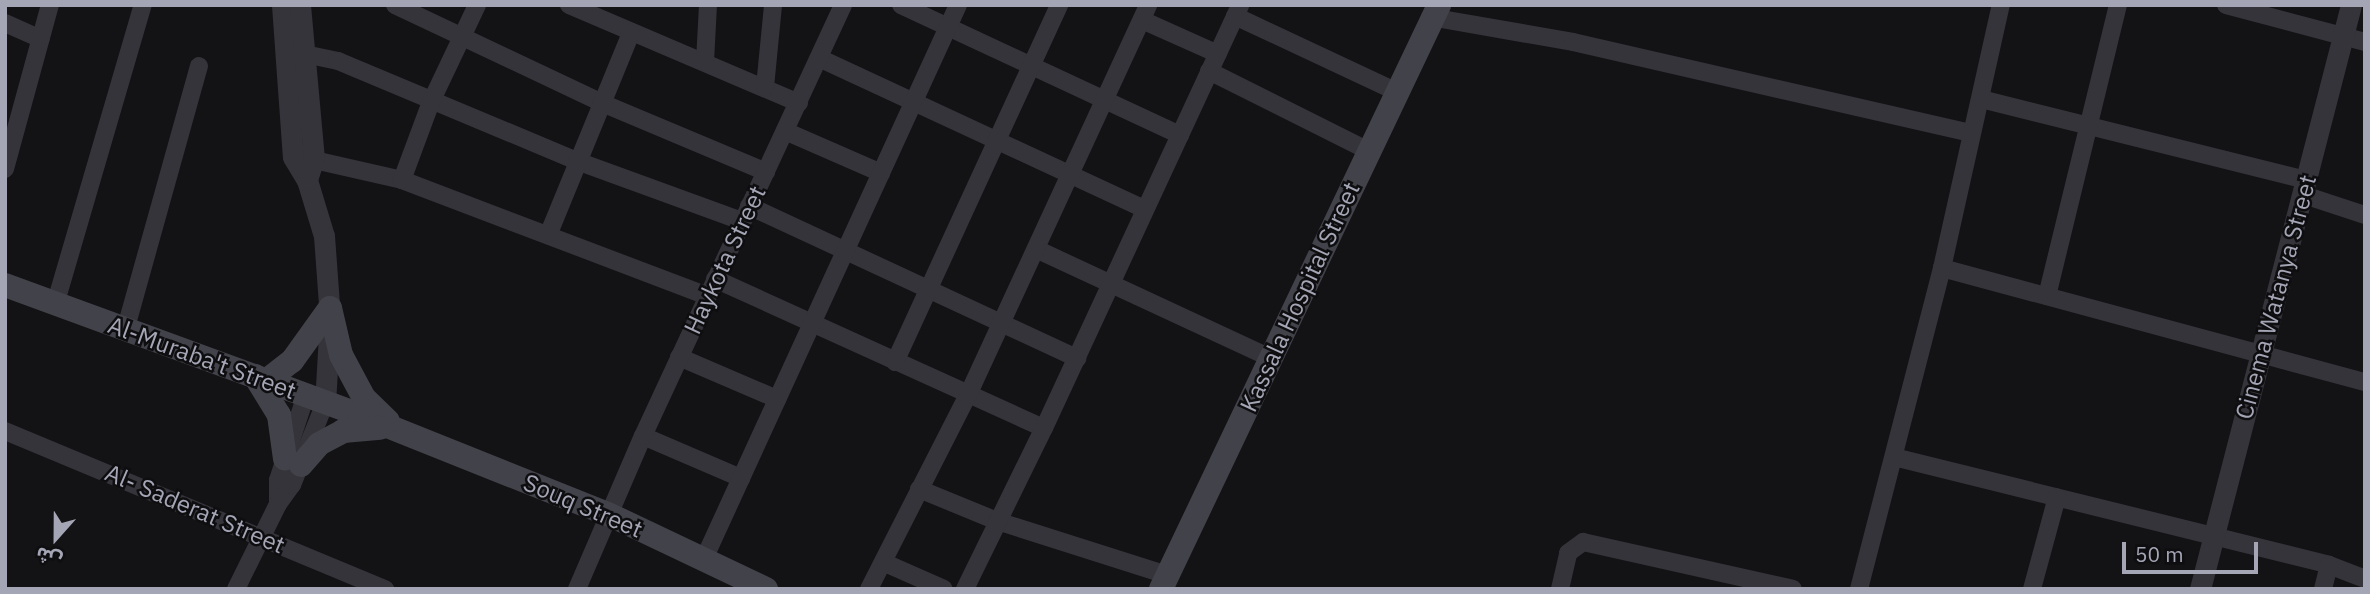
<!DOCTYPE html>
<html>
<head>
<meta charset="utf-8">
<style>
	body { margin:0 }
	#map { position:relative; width:2370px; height:594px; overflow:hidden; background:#131315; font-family:"IBM Plex Sans","Noto Sans Arabic",sans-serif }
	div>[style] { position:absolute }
	.minor>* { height:18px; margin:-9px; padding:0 9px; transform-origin:9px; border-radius:9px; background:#35343a }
	.tertiary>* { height:21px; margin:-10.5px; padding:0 10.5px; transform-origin:10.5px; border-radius:10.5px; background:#35343a }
	.secondary>* { height:24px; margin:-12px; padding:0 12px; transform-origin:12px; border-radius:12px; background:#42424a }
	span { translate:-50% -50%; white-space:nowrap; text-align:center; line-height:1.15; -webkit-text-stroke:5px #0e0e10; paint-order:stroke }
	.street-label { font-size:24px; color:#a5a6b5 }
	.frame { position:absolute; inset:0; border:7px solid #a5a6b5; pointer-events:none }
	.north { position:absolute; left:21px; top:503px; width:70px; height:70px; -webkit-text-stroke:5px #0e0e10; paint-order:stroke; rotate:201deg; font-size:19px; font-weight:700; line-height:28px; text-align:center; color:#a5a6b5 }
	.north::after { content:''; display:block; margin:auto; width:24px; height:32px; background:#a5a6b5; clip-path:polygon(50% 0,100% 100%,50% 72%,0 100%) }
	.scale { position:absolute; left:2122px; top:542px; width:136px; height:32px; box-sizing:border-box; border:4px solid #a5a6b5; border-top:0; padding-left:9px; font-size:21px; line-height:24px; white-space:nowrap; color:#a5a6b5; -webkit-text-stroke:5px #0e0e10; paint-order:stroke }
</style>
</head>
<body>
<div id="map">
	<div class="minor">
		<i style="left:395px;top:5px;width:229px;rotate:25.3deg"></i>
		<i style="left:602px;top:103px;width:178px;rotate:22.8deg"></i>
		<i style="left:569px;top:5px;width:250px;rotate:23.1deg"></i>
		<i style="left:901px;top:5px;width:308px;rotate:25deg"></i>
		<i style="left:2226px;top:5px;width:144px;rotate:14.9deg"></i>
		<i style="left:1235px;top:16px;width:177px;rotate:25.1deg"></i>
		<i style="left:1430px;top:17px;width:145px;rotate:9.9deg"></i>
		<i style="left:1573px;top:42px;width:408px;rotate:12.9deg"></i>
		<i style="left:1142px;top:20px;width:83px;rotate:24.1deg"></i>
		<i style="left:5px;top:23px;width:39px;rotate:24deg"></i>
		<i style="left:295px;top:52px;width:44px;rotate:11.8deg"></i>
		<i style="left:338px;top:61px;width:259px;rotate:22.7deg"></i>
		<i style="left:577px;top:161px;width:176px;rotate:20deg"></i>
		<i style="left:819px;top:58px;width:359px;rotate:24.9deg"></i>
		<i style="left:705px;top:62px;width:57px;rotate:-87deg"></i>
		<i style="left:1209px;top:71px;width:177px;rotate:26.6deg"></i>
		<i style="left:765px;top:87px;width:82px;rotate:-84.4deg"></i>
		<i style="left:1981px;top:99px;width:336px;rotate:14deg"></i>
		<i style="left:785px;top:131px;width:105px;rotate:23.6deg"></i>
		<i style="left:301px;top:157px;width:104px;rotate:12.8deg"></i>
		<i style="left:402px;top:180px;width:326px;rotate:20.8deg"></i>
		<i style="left:5px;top:169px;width:170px;rotate:-74.7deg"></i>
		<i style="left:402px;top:180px;width:83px;rotate:-69.6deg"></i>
		<i style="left:431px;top:102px;width:107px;rotate:-64.6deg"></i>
		<i style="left:2304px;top:195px;width:64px;rotate:18.2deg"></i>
		<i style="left:749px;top:206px;width:362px;rotate:24.9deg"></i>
		<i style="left:549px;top:233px;width:216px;rotate:-67.7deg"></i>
		<i style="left:1036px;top:249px;width:259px;rotate:24.9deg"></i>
		<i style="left:1942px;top:268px;width:438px;rotate:15.1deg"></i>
		<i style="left:715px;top:279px;width:361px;rotate:24.4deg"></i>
		<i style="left:2047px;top:296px;width:300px;rotate:-76.3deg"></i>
		<i style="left:55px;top:305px;width:313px;rotate:-73.7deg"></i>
		<i style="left:125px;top:331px;width:275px;rotate:-74.4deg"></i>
		<i style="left:679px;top:357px;width:107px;rotate:23.2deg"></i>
		<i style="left:895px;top:362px;width:393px;rotate:-65.3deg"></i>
		<i style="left:5px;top:431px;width:412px;rotate:22.6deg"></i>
		<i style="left:643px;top:436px;width:107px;rotate:23.2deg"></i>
		<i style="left:1894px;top:457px;width:448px;rotate:13.9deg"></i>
		<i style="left:2329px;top:565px;width:39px;rotate:21deg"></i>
		<i style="left:919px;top:489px;width:84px;rotate:22.3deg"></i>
		<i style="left:997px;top:521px;width:178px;rotate:17.6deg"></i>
		<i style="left:278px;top:504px;width:24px;rotate:-90deg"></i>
		<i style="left:278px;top:480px;width:89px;rotate:-71.8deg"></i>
		<i style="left:704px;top:559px;width:609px;rotate:-65.37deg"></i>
		<i style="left:885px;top:563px;width:64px;rotate:23.8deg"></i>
		<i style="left:236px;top:589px;width:95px;rotate:-63.7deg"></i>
		<i style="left:278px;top:504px;width:24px;rotate:-54deg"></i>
		<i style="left:292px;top:485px;width:88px;rotate:-68.1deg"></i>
		<i style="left:577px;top:589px;width:167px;rotate:-66.7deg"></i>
		<i style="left:643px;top:436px;width:475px;rotate:-65.1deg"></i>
		<i style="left:869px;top:589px;width:218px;rotate:-63deg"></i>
		<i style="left:968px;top:395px;width:430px;rotate:-65.2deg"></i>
		<i style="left:965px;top:589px;width:179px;rotate:-63.9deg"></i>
		<i style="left:1044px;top:428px;width:466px;rotate:-65.1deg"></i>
		<i style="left:1560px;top:589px;width:37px;rotate:-77deg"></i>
		<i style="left:1568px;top:553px;width:19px;rotate:-36deg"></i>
		<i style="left:1583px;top:542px;width:215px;rotate:12.6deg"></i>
		<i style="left:1859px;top:589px;width:332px;rotate:-75.5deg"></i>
		<i style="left:1942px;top:268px;width:270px;rotate:-77.4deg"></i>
		<i style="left:2032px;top:589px;width:95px;rotate:-74.8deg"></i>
		<i style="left:2323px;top:589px;width:25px;rotate:-76deg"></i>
	</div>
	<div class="tertiary">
		<i style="left:282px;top:5px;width:152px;rotate:85.9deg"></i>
		<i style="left:293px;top:157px;width:27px;rotate:59deg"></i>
		<i style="left:307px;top:180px;width:59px;rotate:73.1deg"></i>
		<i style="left:324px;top:236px;width:81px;rotate:85.8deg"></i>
		<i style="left:330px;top:317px;width:86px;rotate:93.3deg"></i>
		<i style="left:300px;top:5px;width:154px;rotate:84.8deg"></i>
		<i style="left:314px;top:158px;width:23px;rotate:108deg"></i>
		<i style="left:2200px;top:589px;width:603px;rotate:-75.5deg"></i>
	</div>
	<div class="secondary">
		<i style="left:5px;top:285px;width:378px;rotate:20.1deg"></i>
		<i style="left:360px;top:415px;width:267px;rotate:21.8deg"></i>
		<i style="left:608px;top:514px;width:175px;rotate:25.4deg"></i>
		<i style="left:330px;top:308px;width:48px;rotate:76.8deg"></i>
		<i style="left:341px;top:355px;width:49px;rotate:61.9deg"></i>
		<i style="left:364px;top:398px;width:33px;rotate:44deg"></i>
		<i style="left:255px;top:376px;width:46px;rotate:58.4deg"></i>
		<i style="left:279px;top:415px;width:44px;rotate:82.2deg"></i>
		<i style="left:266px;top:381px;width:33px;rotate:-38deg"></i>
		<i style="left:292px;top:361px;width:65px;rotate:-54.4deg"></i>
		<i style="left:301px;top:465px;width:28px;rotate:-49deg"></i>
		<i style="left:319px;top:444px;width:27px;rotate:-28deg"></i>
		<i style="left:343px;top:431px;width:37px;rotate:-5deg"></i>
		<i style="left:1161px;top:589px;width:647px;rotate:-64.54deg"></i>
	</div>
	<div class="street-label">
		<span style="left:725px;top:260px;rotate:-65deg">Haykota Street</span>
		<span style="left:1300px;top:297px;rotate:-65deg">Kassala Hospital Street</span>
		<span style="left:2276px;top:297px;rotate:-75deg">Cinema Watanya Street</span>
		<span style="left:202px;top:358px;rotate:20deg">Al-Muraba't Street</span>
		<span style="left:583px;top:506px;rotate:23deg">Souq Street</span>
		<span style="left:195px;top:509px;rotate:23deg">Al- Saderat Street</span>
	</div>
	<div class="frame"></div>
	<div class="north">ش</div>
	<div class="scale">50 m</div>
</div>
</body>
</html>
